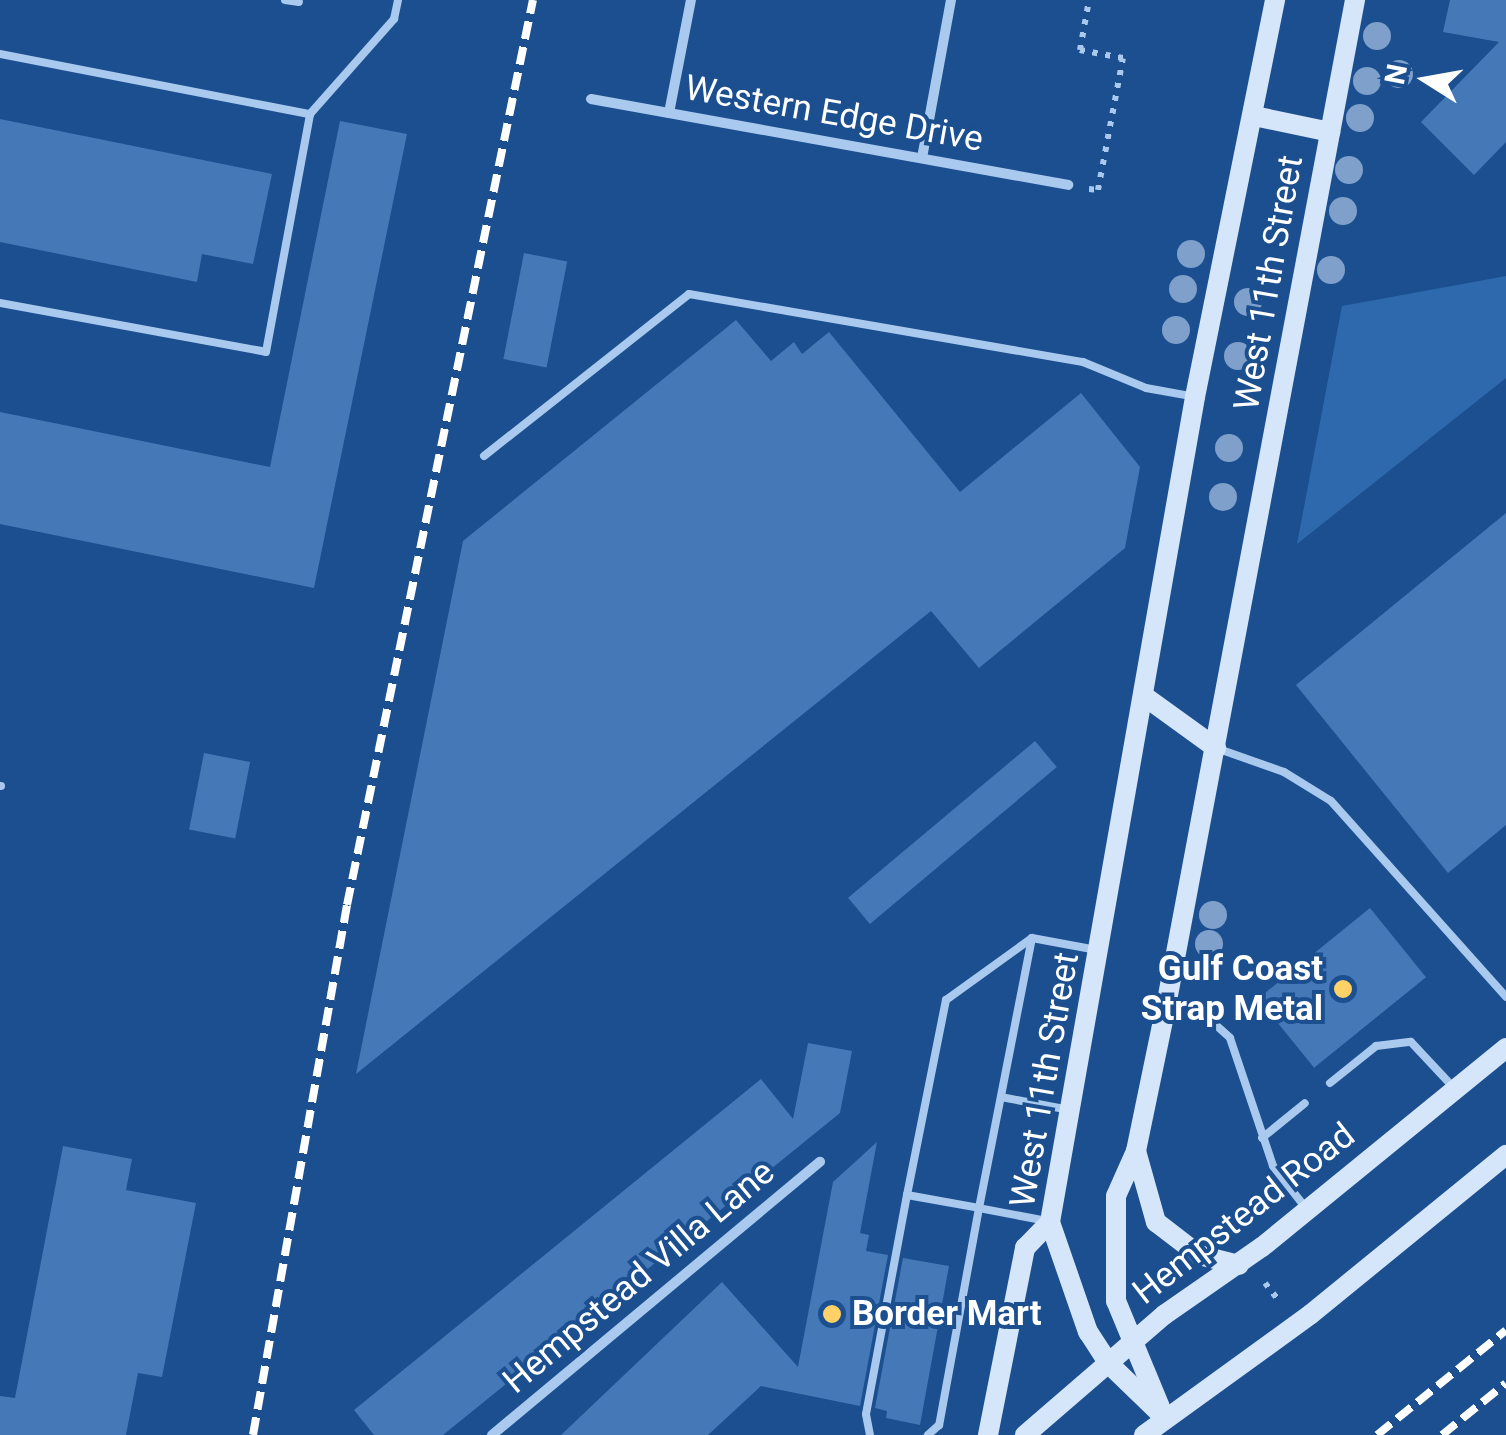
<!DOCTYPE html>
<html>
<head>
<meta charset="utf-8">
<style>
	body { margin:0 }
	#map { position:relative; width:1506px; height:1435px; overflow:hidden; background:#1b4f8f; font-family:Roboto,sans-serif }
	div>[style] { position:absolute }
	.green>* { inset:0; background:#2e69ad }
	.building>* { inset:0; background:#4478b7; transform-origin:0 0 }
	.path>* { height:6px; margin-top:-3px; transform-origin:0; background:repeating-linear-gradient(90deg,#a9c9ee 0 5px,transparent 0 13px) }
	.service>* { height:8px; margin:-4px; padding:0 4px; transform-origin:4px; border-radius:4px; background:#a9c9ee }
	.minor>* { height:10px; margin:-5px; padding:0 5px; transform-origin:5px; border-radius:5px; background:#a9c9ee }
	.secondary>* { height:20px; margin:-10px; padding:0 10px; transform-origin:10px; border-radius:10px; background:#d6e6fa }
	.rail>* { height:8px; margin-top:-4px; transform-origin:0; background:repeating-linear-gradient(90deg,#fff 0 18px,transparent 0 26px) }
	.trees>* { width:28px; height:28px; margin:-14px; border-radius:50%; background:#7ea0ca }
	.dots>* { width:28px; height:28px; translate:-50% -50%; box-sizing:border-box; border:5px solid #1b4f8f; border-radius:50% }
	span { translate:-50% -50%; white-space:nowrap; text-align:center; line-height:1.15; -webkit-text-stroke:8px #1b4f8f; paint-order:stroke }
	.street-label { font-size:35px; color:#fff }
	.poi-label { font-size:35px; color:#fff; font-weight:700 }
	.right { translate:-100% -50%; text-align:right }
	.left { translate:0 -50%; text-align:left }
	.north { position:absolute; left:1376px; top:30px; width:100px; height:100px; -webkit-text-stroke:8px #1b4f8f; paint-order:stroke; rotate:281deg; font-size:28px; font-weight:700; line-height:40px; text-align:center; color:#fff }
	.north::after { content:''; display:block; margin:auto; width:35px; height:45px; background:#fff; clip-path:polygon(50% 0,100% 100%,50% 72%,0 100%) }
</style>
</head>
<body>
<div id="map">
	<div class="green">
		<i style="clip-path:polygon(1506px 276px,1506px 378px,1297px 544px,1342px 306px)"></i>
	</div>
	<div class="building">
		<i style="clip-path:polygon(1450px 0,1506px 0,1506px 142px,1474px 175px,1421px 122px,1499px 42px,1443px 32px)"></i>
		<i style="clip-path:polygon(0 119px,272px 174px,253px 264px,202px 254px,197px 282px,0 242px)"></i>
		<i style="clip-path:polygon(340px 121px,407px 134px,314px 588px,0 524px,0 412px,270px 467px)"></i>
		<i style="left:524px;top:253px;width:44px;height:108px;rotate:11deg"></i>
		<i style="clip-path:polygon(736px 320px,771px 361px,794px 342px,802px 354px,829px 332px,960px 492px,1081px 393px,1140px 467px,1125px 548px,979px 668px,931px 611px,356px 1074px,463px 541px)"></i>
		<i style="clip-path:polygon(1506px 513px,1506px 825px,1448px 873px,1296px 685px)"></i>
		<i style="left:1035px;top:741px;width:34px;height:244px;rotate:50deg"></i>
		<i style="left:204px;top:753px;width:47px;height:78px;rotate:11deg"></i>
		<i style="left:1370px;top:908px;width:89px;height:144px;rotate:51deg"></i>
		<i style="clip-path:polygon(808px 1043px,852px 1051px,840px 1113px,443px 1435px,374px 1435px,354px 1410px,761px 1079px,793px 1119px)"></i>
		<i style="clip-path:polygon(877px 1142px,860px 1233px,869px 1235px,866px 1251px,888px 1255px,860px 1406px,761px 1386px,708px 1435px,561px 1435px,722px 1282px,798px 1367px,833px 1182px)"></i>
		<i style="clip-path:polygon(63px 1146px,132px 1159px,126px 1190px,196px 1203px,162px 1377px,138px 1373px,126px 1435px,0 1435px,0 1396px,15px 1398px)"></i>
		<i style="clip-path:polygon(903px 1258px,949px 1266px,920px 1425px,886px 1418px,887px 1411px,875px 1408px)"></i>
	</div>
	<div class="path">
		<i style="left:1089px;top:189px;width:9px;rotate:6deg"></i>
		<i style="left:1098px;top:190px;width:134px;rotate:-79.3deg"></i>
		<i style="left:1123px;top:58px;width:44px;rotate:-169.5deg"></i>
		<i style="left:1080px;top:50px;width:51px;rotate:-79.8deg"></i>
		<i style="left:1265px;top:1283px;width:23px;rotate:52deg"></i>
	</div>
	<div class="service">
		<i style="left:285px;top:0;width:14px;rotate:8deg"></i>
		<i style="left:0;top:54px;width:316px;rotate:11deg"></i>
		<i style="left:310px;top:114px;width:127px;rotate:-48.5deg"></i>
		<i style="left:394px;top:19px;width:19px;rotate:-78deg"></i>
		<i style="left:0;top:303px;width:270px;rotate:10.4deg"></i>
		<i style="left:266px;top:352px;width:242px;rotate:-79.5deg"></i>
		<i style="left:484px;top:456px;width:261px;rotate:-38.3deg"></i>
		<i style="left:689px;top:294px;width:400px;rotate:9.8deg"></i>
		<i style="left:1083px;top:362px;width:68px;rotate:22.4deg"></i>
		<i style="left:1146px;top:388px;width:46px;rotate:10.1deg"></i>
		<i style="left:1216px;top:748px;width:72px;rotate:19.4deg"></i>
		<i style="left:1284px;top:772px;width:55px;rotate:31.7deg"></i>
		<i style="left:1331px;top:801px;width:263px;rotate:48.2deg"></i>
		<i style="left:0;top:786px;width:1px"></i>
		<i style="left:1166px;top:1006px;width:42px;rotate:15deg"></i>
		<i style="left:1207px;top:1017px;width:31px;rotate:42deg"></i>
		<i style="left:1230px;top:1038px;width:135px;rotate:71.4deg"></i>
		<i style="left:1273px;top:1166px;width:52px;rotate:52deg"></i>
		<i style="left:1330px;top:1083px;width:59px;rotate:-38.8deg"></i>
		<i style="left:1376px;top:1046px;width:35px;rotate:-7deg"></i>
		<i style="left:1411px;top:1042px;width:63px;rotate:46.9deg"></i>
		<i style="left:1001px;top:1097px;width:70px;rotate:10.7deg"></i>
		<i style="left:1262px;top:1138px;width:55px;rotate:-39.1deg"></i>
		<i style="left:907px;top:1195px;width:199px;rotate:-78.7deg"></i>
		<i style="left:946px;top:1000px;width:106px;rotate:-35.8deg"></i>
		<i style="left:1047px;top:1221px;width:69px;rotate:-169.2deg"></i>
		<i style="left:979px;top:1208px;width:275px;rotate:-78.9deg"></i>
		<i style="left:1032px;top:938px;width:66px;rotate:10.5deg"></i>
		<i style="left:870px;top:1435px;width:21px;rotate:-101deg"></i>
		<i style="left:866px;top:1414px;width:223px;rotate:-79.4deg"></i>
		<i style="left:907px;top:1195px;width:73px;rotate:10.2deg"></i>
		<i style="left:979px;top:1208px;width:221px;rotate:100.4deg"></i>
		<i style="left:939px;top:1425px;width:15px;rotate:138deg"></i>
	</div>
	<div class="minor">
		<i style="left:591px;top:99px;width:485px;rotate:10.2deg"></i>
		<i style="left:669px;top:113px;width:115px;rotate:-79deg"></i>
		<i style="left:922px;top:158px;width:161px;rotate:-79.6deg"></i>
		<i style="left:492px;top:1435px;width:427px;rotate:-39.8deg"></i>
	</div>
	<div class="secondary">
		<i style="left:1254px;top:116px;width:78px;rotate:11.9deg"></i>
		<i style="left:1144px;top:696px;width:89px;rotate:35.8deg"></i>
		<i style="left:1136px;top:1151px;width:74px;rotate:74.3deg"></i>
		<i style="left:1156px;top:1222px;width:54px;rotate:37.5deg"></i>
		<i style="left:1199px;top:1255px;width:41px;rotate:14deg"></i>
		<i style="left:1160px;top:1407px;width:115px;rotate:-112.5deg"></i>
		<i style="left:1116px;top:1301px;width:105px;rotate:-90deg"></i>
		<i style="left:1116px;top:1196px;width:49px;rotate:-66deg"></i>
		<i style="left:1136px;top:1151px;width:148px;rotate:-78.3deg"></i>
		<i style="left:1166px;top:1006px;width:1024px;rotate:-79.36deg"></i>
		<i style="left:1165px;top:1418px;width:78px;rotate:-136deg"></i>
		<i style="left:1109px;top:1364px;width:38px;rotate:-123deg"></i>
		<i style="left:1088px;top:1332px;width:116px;rotate:-109.1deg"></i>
		<i style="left:1050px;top:1222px;width:838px;rotate:-80.03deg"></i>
		<i style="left:1195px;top:397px;width:405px;rotate:-78.6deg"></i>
		<i style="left:988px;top:1435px;width:191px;rotate:-78.8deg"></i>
		<i style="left:1025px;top:1248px;width:36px;rotate:-46deg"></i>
		<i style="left:1025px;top:1435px;width:184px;rotate:-40.8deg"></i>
		<i style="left:1164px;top:1315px;width:119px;rotate:-34.8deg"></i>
		<i style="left:1262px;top:1247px;width:315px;rotate:-39.2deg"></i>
		<i style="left:1144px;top:1435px;width:206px;rotate:-35.9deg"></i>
		<i style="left:1311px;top:1314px;width:252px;rotate:-39.2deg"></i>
	</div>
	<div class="rail">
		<i style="left:253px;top:1435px;width:538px;rotate:-79.94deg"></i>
		<i style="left:347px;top:905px;width:924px;rotate:-78.39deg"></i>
		<i style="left:1377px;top:1435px;width:166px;rotate:-39.1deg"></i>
		<i style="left:1442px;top:1435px;width:82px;rotate:-39.1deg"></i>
	</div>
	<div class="trees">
		<i style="left:1377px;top:36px"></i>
		<i style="left:1399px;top:74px"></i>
		<i style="left:1367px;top:81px"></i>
		<i style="left:1360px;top:118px"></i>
		<i style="left:1349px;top:170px"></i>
		<i style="left:1343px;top:211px"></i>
		<i style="left:1191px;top:254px"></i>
		<i style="left:1331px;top:270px"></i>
		<i style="left:1183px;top:289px"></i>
		<i style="left:1248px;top:302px"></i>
		<i style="left:1176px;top:330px"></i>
		<i style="left:1238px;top:356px"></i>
		<i style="left:1229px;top:448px"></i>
		<i style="left:1223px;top:497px"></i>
		<i style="left:1213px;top:915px"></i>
		<i style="left:1209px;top:944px"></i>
	</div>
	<div class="dots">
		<i style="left:1343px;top:989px;background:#ffd166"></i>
		<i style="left:832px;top:1314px;background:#ffd166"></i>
	</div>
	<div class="street-label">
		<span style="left:834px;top:114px;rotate:10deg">Western Edge Drive</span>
		<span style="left:1269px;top:283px;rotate:-80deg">West 11th Street</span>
		<span style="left:1045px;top:1080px;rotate:-80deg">West 11th Street</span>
		<span style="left:1244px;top:1214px;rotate:-38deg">Hempstead Road</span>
		<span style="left:639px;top:1277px;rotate:-40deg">Hempstead Villa Lane</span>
	</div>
	<div class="poi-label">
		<span class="right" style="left:1323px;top:989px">Gulf Coast<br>Strap Metal</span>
		<span class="left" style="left:852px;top:1314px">Border Mart</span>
	</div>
	<div class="north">N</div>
</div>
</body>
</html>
